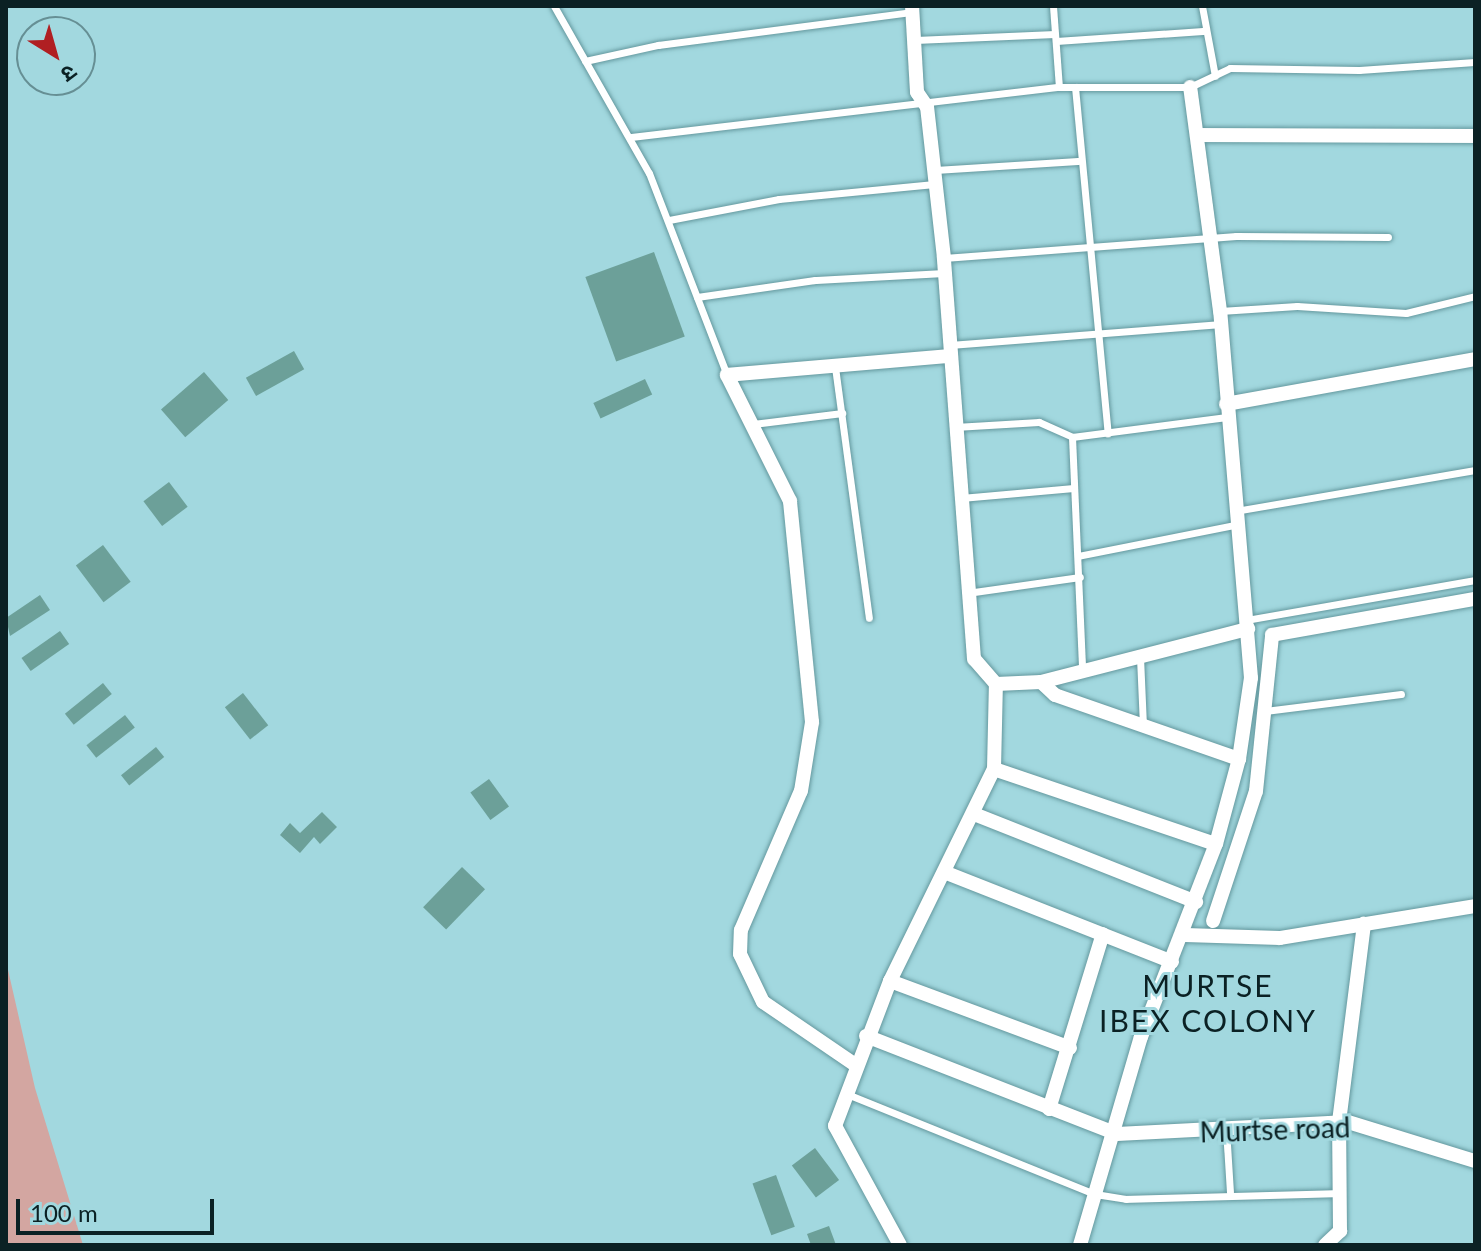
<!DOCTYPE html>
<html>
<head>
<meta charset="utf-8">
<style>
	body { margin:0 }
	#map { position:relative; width:1481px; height:1251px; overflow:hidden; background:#a2d8df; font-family:Lato,"Noto Sans Devanagari",sans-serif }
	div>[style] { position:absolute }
	.green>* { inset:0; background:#d3a6a1 }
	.building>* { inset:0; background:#6ca099; transform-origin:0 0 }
	.roads { filter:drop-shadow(0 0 2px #64989e) drop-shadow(0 0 2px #64989e) }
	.service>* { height:7px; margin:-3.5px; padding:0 3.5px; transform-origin:3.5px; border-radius:3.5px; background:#fff }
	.minor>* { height:14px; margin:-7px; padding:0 7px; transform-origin:7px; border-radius:7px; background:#fff }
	span { translate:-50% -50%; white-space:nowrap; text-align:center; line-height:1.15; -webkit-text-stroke:6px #a2d8df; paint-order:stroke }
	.street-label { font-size:28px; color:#0b2124 }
	.neighbourhood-label { font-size:30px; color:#0b2124; letter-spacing:2px }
	.frame { position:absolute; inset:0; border:8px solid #0b2124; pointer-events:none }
	.north { position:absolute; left:16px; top:16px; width:80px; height:80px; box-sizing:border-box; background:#a2d8df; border:2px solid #668f94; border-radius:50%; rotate:143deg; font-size:22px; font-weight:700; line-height:32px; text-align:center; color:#0b2124 }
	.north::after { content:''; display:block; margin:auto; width:28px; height:36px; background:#b01f22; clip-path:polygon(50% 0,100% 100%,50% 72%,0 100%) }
	.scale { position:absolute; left:16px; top:1199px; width:198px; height:36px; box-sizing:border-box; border:4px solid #0b2124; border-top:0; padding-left:10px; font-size:24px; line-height:28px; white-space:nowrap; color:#0b2124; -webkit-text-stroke:6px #a2d8df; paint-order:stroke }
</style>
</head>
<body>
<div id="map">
	<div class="green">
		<i style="clip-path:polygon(6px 961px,35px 1088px,83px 1245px,6px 1245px)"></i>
	</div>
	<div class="building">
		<i style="left:654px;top:252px;width:90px;height:73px;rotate:70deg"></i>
		<i style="left:294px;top:351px;width:21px;height:55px;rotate:61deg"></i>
		<i style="left:204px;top:372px;width:37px;height:57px;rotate:49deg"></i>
		<i style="left:645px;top:379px;width:17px;height:57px;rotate:65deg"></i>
		<i style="left:169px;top:482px;width:31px;height:32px;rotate:53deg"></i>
		<i style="left:103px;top:545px;width:46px;height:34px;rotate:53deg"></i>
		<i style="clip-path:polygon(40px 595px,50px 610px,10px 636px,6px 618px)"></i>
		<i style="left:60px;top:631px;width:16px;height:47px;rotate:55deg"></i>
		<i style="left:103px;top:683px;width:14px;height:49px;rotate:51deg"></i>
		<i style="left:243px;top:693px;width:41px;height:23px;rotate:52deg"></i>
		<i style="left:125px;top:715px;width:16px;height:49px;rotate:52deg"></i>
		<i style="left:156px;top:747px;width:13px;height:45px;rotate:51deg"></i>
		<i style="left:489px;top:779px;width:34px;height:23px;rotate:54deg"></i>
		<i style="clip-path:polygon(322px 812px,337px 827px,320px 844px,314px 837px,300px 853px,280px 835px,290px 823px,300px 833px)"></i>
		<i style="left:462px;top:867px;width:32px;height:56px;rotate:44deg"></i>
		<i style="left:815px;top:1148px;width:40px;height:29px;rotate:53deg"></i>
		<i style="left:776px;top:1175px;width:55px;height:25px;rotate:70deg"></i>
		<i style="clip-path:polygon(829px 1226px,836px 1245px,811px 1245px,807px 1234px)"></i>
	</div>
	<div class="roads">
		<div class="service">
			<i style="left:554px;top:6px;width:192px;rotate:60.4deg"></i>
			<i style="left:649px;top:173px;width:217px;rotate:68.9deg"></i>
			<i style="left:1053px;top:6px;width:81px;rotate:85.8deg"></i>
			<i style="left:1202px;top:6px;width:71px;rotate:79.5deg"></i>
			<i style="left:915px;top:40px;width:140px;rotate:-2.5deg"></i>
			<i style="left:1056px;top:41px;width:147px;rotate:-3.9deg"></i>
			<i style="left:585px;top:61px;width:75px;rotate:-12.4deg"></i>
			<i style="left:658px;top:45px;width:257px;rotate:-7.4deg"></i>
			<i style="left:1075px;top:87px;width:348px;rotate:84.6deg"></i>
			<i style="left:631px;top:137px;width:431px;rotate:-6.7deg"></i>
			<i style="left:1059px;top:87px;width:131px"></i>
			<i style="left:1190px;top:87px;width:44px;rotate:-25.4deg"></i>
			<i style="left:1230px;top:68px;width:129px;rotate:0.9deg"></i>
			<i style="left:1359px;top:70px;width:116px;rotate:-3.9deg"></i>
			<i style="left:935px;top:170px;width:143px;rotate:-3.6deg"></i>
			<i style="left:669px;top:220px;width:112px;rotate:-10.8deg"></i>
			<i style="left:779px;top:199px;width:156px;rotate:-5.5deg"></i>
			<i style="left:944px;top:258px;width:293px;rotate:-4.3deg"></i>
			<i style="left:1236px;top:236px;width:152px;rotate:0.4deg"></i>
			<i style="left:697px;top:297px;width:119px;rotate:-8.2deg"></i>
			<i style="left:815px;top:280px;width:130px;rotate:-3.1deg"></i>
			<i style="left:1220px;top:311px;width:77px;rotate:-3.7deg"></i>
			<i style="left:1297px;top:306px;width:109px;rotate:3.7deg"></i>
			<i style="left:1406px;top:313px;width:71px;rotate:-13.8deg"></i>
			<i style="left:950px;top:345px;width:272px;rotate:-4.4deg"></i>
			<i style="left:835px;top:367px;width:253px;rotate:82.3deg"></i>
			<i style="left:753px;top:424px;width:90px;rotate:-7deg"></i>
			<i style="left:955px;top:427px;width:84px;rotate:-3.4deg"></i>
			<i style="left:1039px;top:422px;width:36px;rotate:24deg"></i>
			<i style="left:1072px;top:437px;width:156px;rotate:-7.4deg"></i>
			<i style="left:1072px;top:437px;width:233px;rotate:87.5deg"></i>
			<i style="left:961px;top:498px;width:113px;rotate:-5.1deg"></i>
			<i style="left:1235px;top:511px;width:243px;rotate:-9.7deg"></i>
			<i style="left:1078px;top:556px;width:159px;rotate:-11.2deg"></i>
			<i style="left:967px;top:593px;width:114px;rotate:-8.1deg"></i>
			<i style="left:1246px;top:620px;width:232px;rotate:-9.9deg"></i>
			<i style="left:1140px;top:657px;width:68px;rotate:87.5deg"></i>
			<i style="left:1265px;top:711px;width:137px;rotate:-7.1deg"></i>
			<i style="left:847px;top:1094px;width:267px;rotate:22deg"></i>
			<i style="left:1095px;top:1194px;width:31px;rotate:9deg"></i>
			<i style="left:1126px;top:1199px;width:213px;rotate:-1.6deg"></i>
			<i style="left:1226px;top:1129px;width:63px;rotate:86.4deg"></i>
		</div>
		<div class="minor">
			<i style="left:1198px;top:135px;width:277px;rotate:0.2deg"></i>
			<i style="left:1226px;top:404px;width:253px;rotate:-10.2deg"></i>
			<i style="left:1041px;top:682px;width:214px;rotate:-14.4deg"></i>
			<i style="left:996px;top:684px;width:45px;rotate:-2.5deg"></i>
			<i style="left:1041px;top:682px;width:19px;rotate:43deg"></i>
			<i style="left:1055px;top:695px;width:195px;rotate:19.2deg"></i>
			<i style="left:994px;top:769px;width:234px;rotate:18.7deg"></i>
			<i style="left:974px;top:814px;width:239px;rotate:21.6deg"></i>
			<i style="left:944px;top:872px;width:245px;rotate:21.5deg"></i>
			<i style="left:1213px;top:921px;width:137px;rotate:-71.7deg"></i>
			<i style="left:1256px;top:791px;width:157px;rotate:-84.1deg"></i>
			<i style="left:1272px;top:635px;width:206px;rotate:-10.1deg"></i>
			<i style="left:1185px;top:935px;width:95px;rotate:1.8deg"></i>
			<i style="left:1280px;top:938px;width:198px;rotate:-9.3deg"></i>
			<i style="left:890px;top:981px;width:192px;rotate:20.4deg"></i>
			<i style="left:866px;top:1036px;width:269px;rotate:21.3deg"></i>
			<i style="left:1117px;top:1134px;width:231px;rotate:-3deg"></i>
			<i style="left:1348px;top:1122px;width:133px;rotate:17.1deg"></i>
			<i style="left:854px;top:1064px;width:110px;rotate:-145.7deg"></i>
			<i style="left:763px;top:1002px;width:53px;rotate:-115.6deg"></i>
			<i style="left:740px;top:954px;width:24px;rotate:-88deg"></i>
			<i style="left:741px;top:930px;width:151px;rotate:-66.7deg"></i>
			<i style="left:801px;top:791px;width:70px;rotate:-80.9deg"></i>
			<i style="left:812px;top:722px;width:222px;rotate:-95.7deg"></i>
			<i style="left:790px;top:501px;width:141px;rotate:-116.6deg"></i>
			<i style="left:727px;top:375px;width:223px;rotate:-4.9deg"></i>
			<i style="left:1049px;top:1109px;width:183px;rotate:-72.9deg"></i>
			<i style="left:900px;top:1245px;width:136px;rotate:-118.6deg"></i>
			<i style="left:835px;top:1126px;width:155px;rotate:-69.2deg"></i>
			<i style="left:890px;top:981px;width:236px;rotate:-63.9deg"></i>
			<i style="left:994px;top:769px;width:85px;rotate:-88.7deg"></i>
			<i style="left:996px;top:684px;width:33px;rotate:-131deg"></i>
			<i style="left:974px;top:659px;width:402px;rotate:-94.3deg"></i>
			<i style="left:944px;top:258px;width:152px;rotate:-96.4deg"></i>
			<i style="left:927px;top:107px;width:18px;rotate:-124deg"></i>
			<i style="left:917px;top:92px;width:86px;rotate:-93.3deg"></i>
			<i style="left:1080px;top:1245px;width:217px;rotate:-73.7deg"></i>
			<i style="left:1141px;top:1037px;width:207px;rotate:-68.8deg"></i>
			<i style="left:1216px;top:844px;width:88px;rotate:-74.9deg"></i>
			<i style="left:1239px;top:759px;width:82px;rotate:-81.6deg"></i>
			<i style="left:1251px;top:678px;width:368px;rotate:-94.8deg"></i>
			<i style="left:1220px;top:311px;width:226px;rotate:-97.6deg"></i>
			<i style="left:1325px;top:1245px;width:21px;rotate:-43deg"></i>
			<i style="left:1340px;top:1231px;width:109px;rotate:-90.5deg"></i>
			<i style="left:1339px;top:1122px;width:200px;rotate:-82.8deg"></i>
		</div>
	</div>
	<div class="street-label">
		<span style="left:1275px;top:1129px;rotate:-2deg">Murtse road</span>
	</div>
	<div class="neighbourhood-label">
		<span style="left:1208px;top:1002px">MURTSE<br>IBEX COLONY</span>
	</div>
	<div class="frame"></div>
	<div class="north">उ</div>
	<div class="scale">100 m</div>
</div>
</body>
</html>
